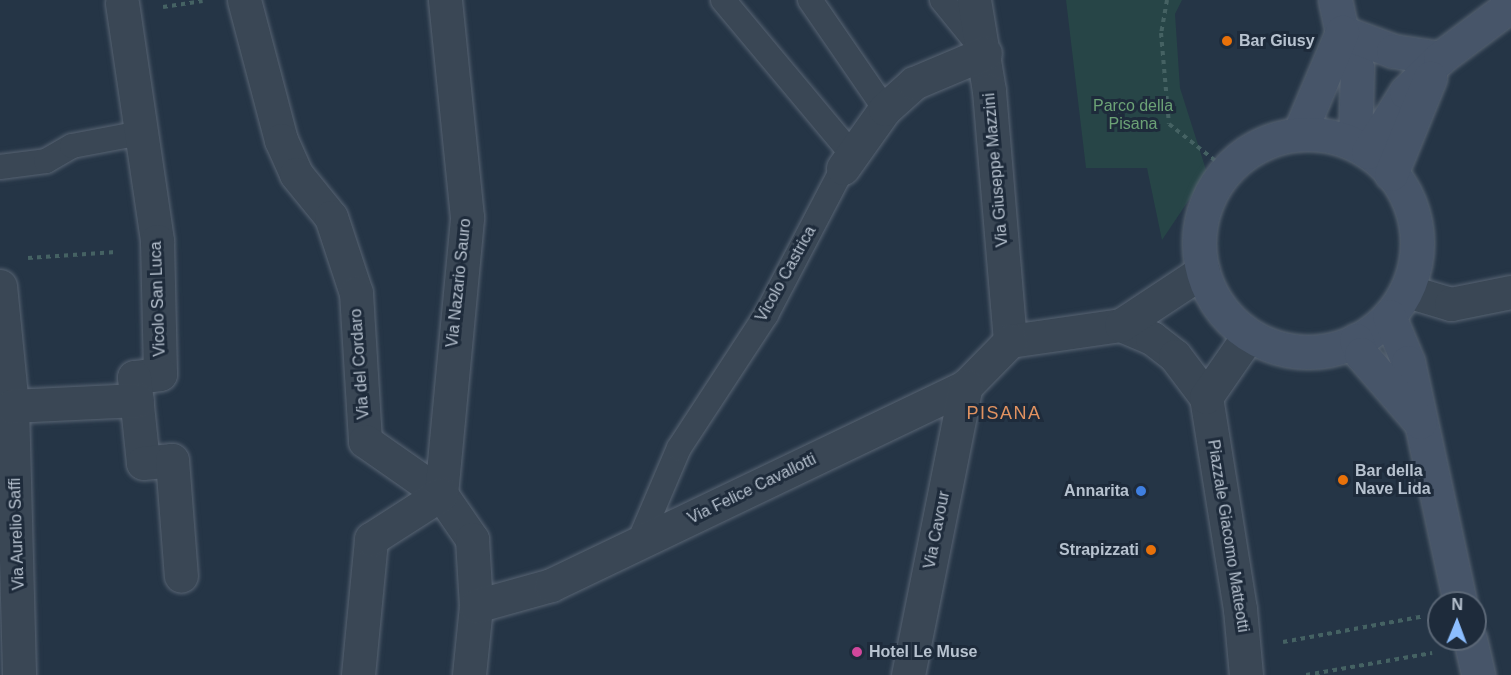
<!DOCTYPE html>
<html>
<head>
<meta charset="utf-8">
<style>
	body { margin:0 }
	#map { position:relative; width:1511px; height:675px; overflow:hidden; background:#253546; font-family:Helvetica,sans-serif }
	div>[style] { position:absolute }
	.green>* { inset:0; background:#274547 }
	.path>* { height:4px; margin-top:-2px; transform-origin:0; background:repeating-linear-gradient(90deg,#456263 0 4.5px,transparent 0 9px) }
	.roads { filter:drop-shadow(0 0 2px #586473) drop-shadow(0 0 2px #586473) }
	.lane>* { height:24px; margin:-12px; padding:0 12px; transform-origin:12px; border-radius:12px; background:#3a4755 }
	.street>* { height:33px; margin:-16.5px; padding:0 16.5px; transform-origin:16.5px; border-radius:16.5px; background:#3a4755 }
	.secondary>* { height:33px; margin:-16.5px; padding:0 16.5px; transform-origin:16.5px; border-radius:16.5px; background:#475569 }
	.secondary>.ring { margin:-16.5px; padding:0; box-sizing:content-box; background:none; border:33px solid #475569; border-radius:50% }
	.dots>* { width:16px; height:16px; translate:-50% -50%; box-sizing:border-box; border:3px solid #1e2b3b; border-radius:50% }
	span { translate:-50% -50%; white-space:nowrap; text-align:center; line-height:1.15; -webkit-text-stroke:6px #1e2b3b; paint-order:stroke }
	.poi-label { font-size:16px; color:#b7c2cf; font-weight:700 }
	.left { translate:0 -50%; text-align:left }
	.right { translate:-100% -50%; text-align:right }
	.park-label { font-size:16px; color:#6ca276 }
	.street-label { font-size:16px; color:#b7c2cf }
	.neighbourhood-label { font-size:18px; color:#e19260; letter-spacing:1.5px }
	.north { position:absolute; left:1427px; top:591px; width:60px; height:60px; box-sizing:border-box; background:#1e2b3b; border:2px solid #5b6776; border-radius:50%; rotate:1deg; font-size:16px; font-weight:700; line-height:24px; text-align:center; color:#b7c2cf }
	.north::after { content:''; display:block; margin:auto; width:21px; height:27px; background:#8cbeff; clip-path:polygon(50% 0,100% 100%,50% 72%,0 100%) }
</style>
</head>
<body>
<div id="map">
	<div class="green">
		<i style="clip-path:polygon(1066px 0,1182px 0,1175px 14px,1180px 88px,1207px 173px,1162px 240px,1147px 168px,1086px 168px)"></i>
	</div>
	<div class="path">
		<i style="left:1167px;top:0;width:34px;rotate:100deg"></i>
		<i style="left:1161px;top:33px;width:91px;rotate:85deg"></i>
		<i style="left:1169px;top:124px;width:74px;rotate:38.4deg"></i>
		<i style="left:163px;top:7px;width:40px;rotate:-8.5deg"></i>
		<i style="left:28px;top:258px;width:88px;rotate:-3.9deg"></i>
		<i style="left:1283px;top:642px;width:143px;rotate:-10.4deg"></i>
		<i style="left:1306px;top:675px;width:128px;rotate:-9.9deg"></i>
	</div>
	<div class="roads">
		<div class="lane">
			<i style="left:723px;top:0;width:199px;rotate:50.1deg"></i>
			<i style="left:810px;top:0;width:132px;rotate:55.5deg"></i>
			<i style="left:942px;top:0;width:63px;rotate:50.8deg"></i>
			<i style="left:0;top:167px;width:46px;rotate:-7.4deg"></i>
			<i style="left:46px;top:161px;width:30px;rotate:-30deg"></i>
			<i style="left:72px;top:146px;width:70px;rotate:-10.7deg"></i>
			<i style="left:638px;top:544px;width:104px;rotate:-66.9deg"></i>
			<i style="left:679px;top:448px;width:159px;rotate:-56.8deg"></i>
			<i style="left:766px;top:315px;width:166px;rotate:-62.4deg"></i>
		</div>
		<div class="street">
			<i style="left:244px;top:0;width:145px;rotate:75.2deg"></i>
			<i style="left:281px;top:140px;width:37px;rotate:66deg"></i>
			<i style="left:296px;top:174px;width:55px;rotate:50.9deg"></i>
			<i style="left:331px;top:217px;width:80px;rotate:71.8deg"></i>
			<i style="left:356px;top:293px;width:148px;rotate:86.5deg"></i>
			<i style="left:365px;top:441px;width:93px;rotate:34.9deg"></i>
			<i style="left:441px;top:494px;width:55px;rotate:55.4deg"></i>
			<i style="left:472px;top:539px;width:67px;rotate:86.6deg"></i>
			<i style="left:476px;top:606px;width:69px;rotate:95.8deg"></i>
			<i style="left:974px;top:0;width:92px;rotate:80.6deg"></i>
			<i style="left:989px;top:91px;width:251px;rotate:85.2deg"></i>
			<i style="left:122px;top:3px;width:241px;rotate:81.6deg"></i>
			<i style="left:157px;top:241px;width:133px;rotate:88.7deg"></i>
			<i style="left:160px;top:374px;width:26px;rotate:173deg"></i>
			<i style="left:134px;top:377px;width:86px;rotate:84deg"></i>
			<i style="left:143px;top:463px;width:29px;rotate:-6deg"></i>
			<i style="left:172px;top:460px;width:116px;rotate:85.6deg"></i>
			<i style="left:843px;top:168px;width:72px;rotate:-54.6deg"></i>
			<i style="left:885px;top:109px;width:39px;rotate:-42deg"></i>
			<i style="left:914px;top:83px;width:77px;rotate:-22.9deg"></i>
			<i style="left:0;top:286px;width:121px;rotate:84.3deg"></i>
			<i style="left:12px;top:406px;width:269px;rotate:88.5deg"></i>
			<i style="left:1407px;top:291px;width:46px;rotate:16.5deg"></i>
			<i style="left:1451px;top:304px;width:61px;rotate:-11.3deg"></i>
			<i style="left:1121px;top:325px;width:34px;rotate:23deg"></i>
			<i style="left:1152px;top:338px;width:29px;rotate:38deg"></i>
			<i style="left:1175px;top:356px;width:51px;rotate:52.9deg"></i>
			<i style="left:1206px;top:397px;width:215px;rotate:80.9deg"></i>
			<i style="left:1240px;top:609px;width:66px;rotate:84.8deg"></i>
			<i style="left:1010px;top:341px;width:112px;rotate:-8.2deg"></i>
			<i style="left:1121px;top:325px;width:98px;rotate:-33.4deg"></i>
			<i style="left:1206px;top:397px;width:75px;rotate:-55.3deg"></i>
			<i style="left:12px;top:406px;width:125px;rotate:-2.7deg"></i>
			<i style="left:441px;top:494px;width:278px;rotate:-84.6deg"></i>
			<i style="left:467px;top:217px;width:218px;rotate:-95.8deg"></i>
			<i style="left:476px;top:606px;width:78px;rotate:-15.6deg"></i>
			<i style="left:551px;top:585px;width:460px;rotate:-25.6deg"></i>
			<i style="left:966px;top:386px;width:63px;rotate:-45.6deg"></i>
			<i style="left:358px;top:675px;width:137px;rotate:-84.5deg"></i>
			<i style="left:371px;top:539px;width:83px;rotate:-32.7deg"></i>
			<i style="left:908px;top:675px;width:295px;rotate:-78.7deg"></i>
		</div>
		<div class="secondary">
			<i style="left:1335px;top:0;width:33px;rotate:78deg"></i>
			<i style="left:1342px;top:32px;width:39px;rotate:67deg"></i>
			<i style="left:1357px;top:68px;width:76px;rotate:91.5deg"></i>
			<i style="left:1342px;top:32px;width:54px;rotate:20.4deg"></i>
			<i style="left:1393px;top:51px;width:48px;rotate:8.5deg"></i>
			<i style="left:1299px;top:134px;width:111px;rotate:-67.1deg"></i>
			<i class="ring" style="left:1199px;top:134px;width:185px;height:185px"></i>
			<i style="left:1368px;top:152px;width:71px;rotate:-57.7deg"></i>
			<i style="left:1406px;top:92px;width:48px;rotate:-45deg"></i>
			<i style="left:1440px;top:58px;width:89px;rotate:-36.7deg"></i>
			<i style="left:1391px;top:174px;width:104px;rotate:-67.9deg"></i>
			<i style="left:1389px;top:316px;width:50px;rotate:67.6deg"></i>
			<i style="left:1408px;top:362px;width:247px;rotate:77.8deg"></i>
			<i style="left:1356px;top:340px;width:15px;rotate:70deg"></i>
			<i style="left:1361px;top:354px;width:90px;rotate:49.1deg"></i>
			<i style="left:1470px;top:639px;width:37px;rotate:77deg"></i>
		</div>
	</div>
	<div class="dots">
		<i style="left:1227px;top:41px;background:#e8710a"></i>
		<i style="left:1343px;top:480px;background:#e8710a"></i>
		<i style="left:1141px;top:491px;background:#3f7fe0"></i>
		<i style="left:1151px;top:550px;background:#e8710a"></i>
		<i style="left:857px;top:652px;background:#d1479c"></i>
	</div>
	<div class="poi-label">
		<span class="left" style="left:1239px;top:41px">Bar Giusy</span>
		<span class="left" style="left:1355px;top:480px">Bar della<br>Nave Lida</span>
		<span class="right" style="left:1129px;top:491px">Annarita</span>
		<span class="right" style="left:1139px;top:550px">Strapizzati</span>
		<span class="left" style="left:869px;top:652px">Hotel Le Muse</span>
	</div>
	<div class="park-label">
		<span style="left:1133px;top:115px">Parco della<br>Pisana</span>
	</div>
	<div class="street-label">
		<span style="left:996px;top:170px;rotate:-95deg">Via Giuseppe Mazzini</span>
		<span style="left:786px;top:274px;rotate:-61deg">Vicolo Castrica</span>
		<span style="left:459px;top:283px;rotate:-84deg">Via Nazario Sauro</span>
		<span style="left:158px;top:299px;rotate:-92deg">Vicolo San Luca</span>
		<span style="left:360px;top:364px;rotate:-94deg">Via del Cordaro</span>
		<span style="left:752px;top:489px;rotate:-26deg">Via Felice Cavallotti</span>
		<span style="left:937px;top:530px;rotate:-79deg">Via Cavour</span>
		<span style="left:17px;top:534px;rotate:-92deg">Via Aurelio Saffi</span>
		<span style="left:1228px;top:536px;rotate:81deg">Piazzale Giacomo Matteotti</span>
	</div>
	<div class="neighbourhood-label">
		<span style="left:1004px;top:413px">PISANA</span>
	</div>
	<div class="north">N</div>
</div>
</body>
</html>
